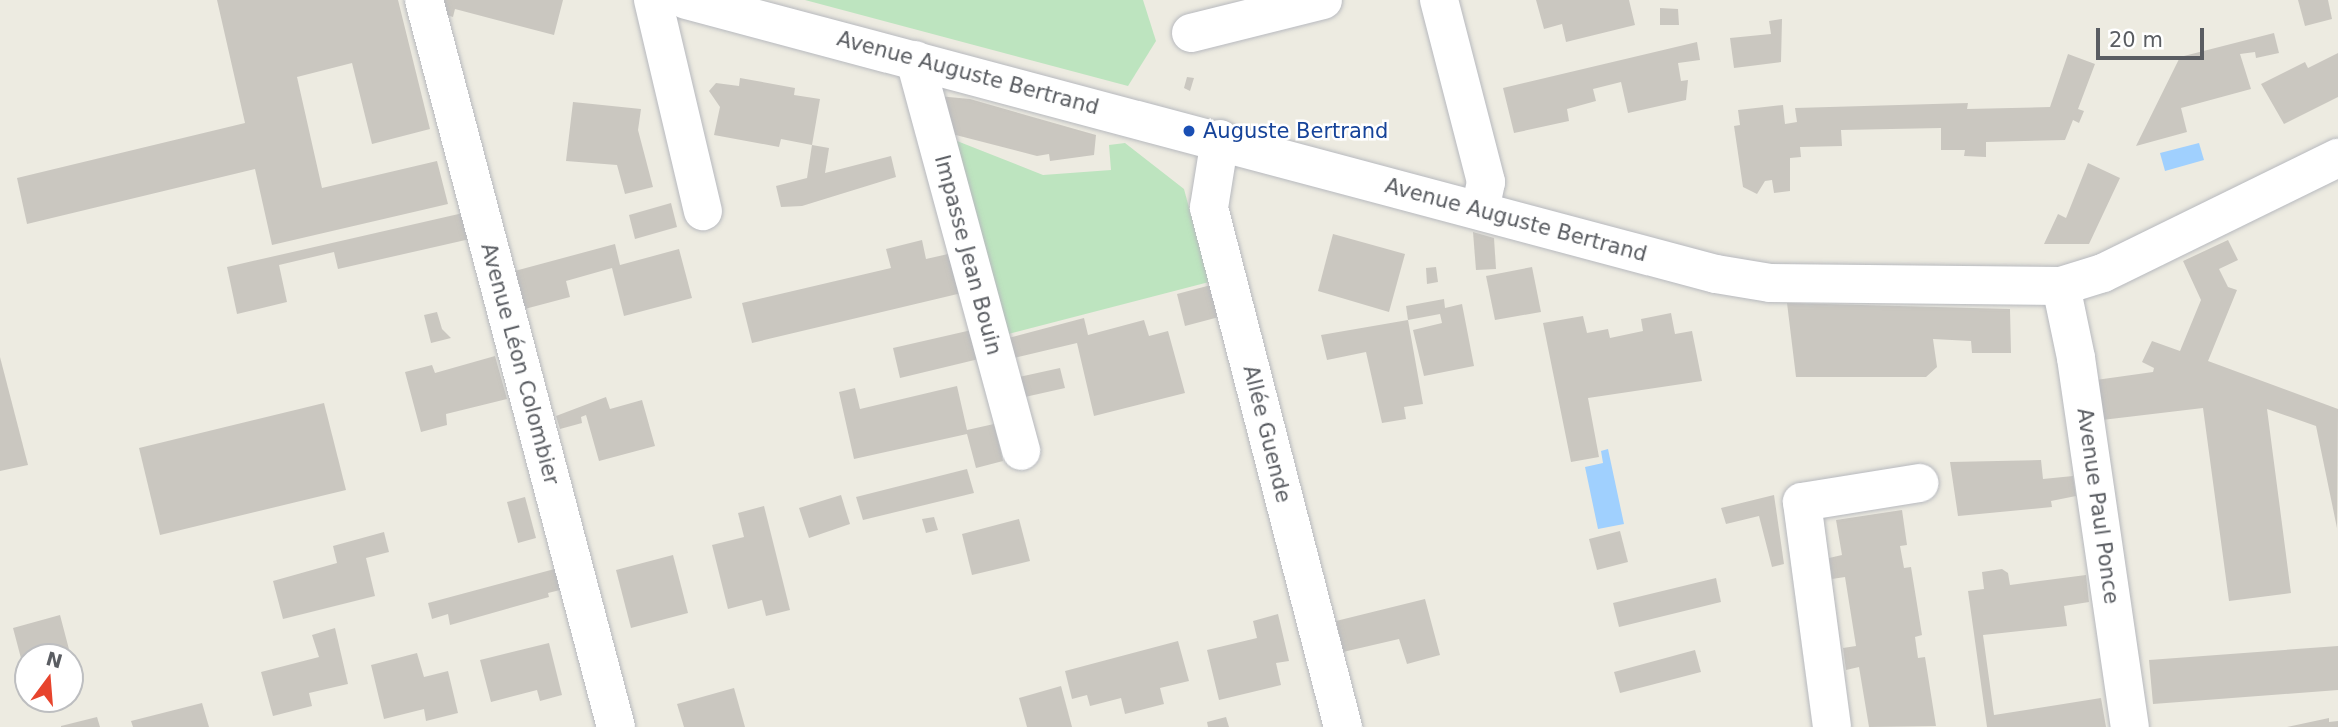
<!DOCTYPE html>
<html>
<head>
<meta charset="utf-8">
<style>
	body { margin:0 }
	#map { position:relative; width:2338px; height:727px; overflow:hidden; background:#edebe1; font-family:"DejaVu Sans",sans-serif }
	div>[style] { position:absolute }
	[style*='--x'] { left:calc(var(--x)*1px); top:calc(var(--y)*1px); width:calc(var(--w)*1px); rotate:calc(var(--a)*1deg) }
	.green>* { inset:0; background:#bde4bf }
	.water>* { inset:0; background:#a0d0fe }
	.building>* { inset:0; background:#cac7c0 }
	.roads { filter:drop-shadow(0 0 2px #b7b9be) drop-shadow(0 0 2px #b7b9be) }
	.minor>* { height:38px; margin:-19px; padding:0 19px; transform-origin:19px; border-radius:19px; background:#fff }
	.dots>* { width:19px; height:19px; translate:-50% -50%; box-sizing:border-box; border:4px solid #fff; border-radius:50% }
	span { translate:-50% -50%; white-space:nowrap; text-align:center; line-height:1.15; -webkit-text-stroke:5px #fff; paint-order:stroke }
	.street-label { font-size:21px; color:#5a5d62 }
	.transit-label { font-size:21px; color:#164399 }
	.left { translate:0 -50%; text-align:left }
	.north { position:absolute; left:14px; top:643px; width:70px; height:70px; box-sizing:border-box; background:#fff; border:2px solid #bdbec0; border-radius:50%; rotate:16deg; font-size:19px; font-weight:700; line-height:28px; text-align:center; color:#5a5d62 }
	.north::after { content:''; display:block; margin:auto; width:24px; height:32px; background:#e7442d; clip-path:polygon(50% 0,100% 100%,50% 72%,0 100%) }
	.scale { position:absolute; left:2096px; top:28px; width:108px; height:32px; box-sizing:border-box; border:4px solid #5a5d62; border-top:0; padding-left:9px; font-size:21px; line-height:24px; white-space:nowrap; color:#5a5d62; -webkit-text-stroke:5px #fff; paint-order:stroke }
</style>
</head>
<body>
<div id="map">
	<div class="green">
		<i style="clip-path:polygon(805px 0,1143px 0,1156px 41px,1128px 86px)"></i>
		<i style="clip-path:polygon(957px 141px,1043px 175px,1111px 170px,1109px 145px,1125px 143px,1184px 189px,1209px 282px,1004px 335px)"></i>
	</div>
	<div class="water">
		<i style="clip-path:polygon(2199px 143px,2204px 160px,2165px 171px,2160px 153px)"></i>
		<i style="clip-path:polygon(1608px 449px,1624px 524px,1598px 529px,1585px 467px,1603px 463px,1601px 451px)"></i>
	</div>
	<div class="building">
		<i style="clip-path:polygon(217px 0,398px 0,430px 129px,372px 144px,352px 63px,297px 77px,322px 188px,437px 161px,448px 204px,272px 245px,255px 169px,27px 224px,17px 178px,245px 123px)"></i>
		<i style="clip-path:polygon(442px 0,563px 0,554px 35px,455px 9px,453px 17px,446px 15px)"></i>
		<i style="clip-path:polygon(1536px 0,1629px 0,1635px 25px,1566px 42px,1562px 24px,1544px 29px)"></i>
		<i style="clip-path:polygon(2298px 0,2328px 0,2332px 19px,2305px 26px)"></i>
		<i style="clip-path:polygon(1660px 8px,1678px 9px,1679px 25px,1660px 25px)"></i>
		<i style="clip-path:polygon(1782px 19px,1781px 62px,1734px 68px,1730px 38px,1771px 34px,1769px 21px)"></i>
		<i style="clip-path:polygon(2274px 33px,2279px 53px,2256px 58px,2255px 52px,2240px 54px,2251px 89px,2181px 108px,2187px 132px,2136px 146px,2180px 57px)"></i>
		<i style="clip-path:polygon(1697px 42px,1700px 60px,1678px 63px,1681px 81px,1688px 80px,1686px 100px,1628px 113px,1621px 82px,1593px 89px,1596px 101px,1567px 109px,1569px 121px,1514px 133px,1503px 88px)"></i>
		<i style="clip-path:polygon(2338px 53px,2338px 97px,2284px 124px,2261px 84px,2305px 62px,2308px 68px)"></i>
		<i style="clip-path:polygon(2068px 54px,2095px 64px,2078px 109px,2084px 111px,2079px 123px,2073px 120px,2065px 140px,1986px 142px,1986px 157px,1964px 156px,1965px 150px,1941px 150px,1941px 128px,1841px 130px,1842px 146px,1800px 147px,1801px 157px,1790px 158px,1790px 191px,1774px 193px,1772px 180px,1765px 181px,1757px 194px,1743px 187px,1734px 126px,1740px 125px,1738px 110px,1783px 105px,1785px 124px,1797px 122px,1795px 108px,1968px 103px,1967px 109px,2050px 107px)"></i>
		<i style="clip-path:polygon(1187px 77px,1194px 78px,1190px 91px,1184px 88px)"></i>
		<i style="clip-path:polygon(740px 78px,795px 88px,794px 95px,820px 99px,812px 145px,829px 148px,825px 173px,891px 156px,896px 177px,802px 206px,781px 207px,776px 186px,807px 178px,812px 145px,781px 139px,779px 147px,714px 135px,720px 107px,709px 91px,716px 83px,739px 86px)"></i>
		<i style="clip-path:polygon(938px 96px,970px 99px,1096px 135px,1094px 155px,1050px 161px,1049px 154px,1037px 156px,948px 133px)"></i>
		<i style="clip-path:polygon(573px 102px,641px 109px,638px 130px,653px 187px,625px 194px,617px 165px,566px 161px)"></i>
		<i style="clip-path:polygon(2088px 163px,2120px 178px,2089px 244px,2044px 244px,2058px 214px,2066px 218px)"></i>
		<i style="clip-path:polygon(671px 203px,677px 227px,635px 239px,629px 215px)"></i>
		<i style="clip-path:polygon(463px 213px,470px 239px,338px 269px,334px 252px,279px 265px,287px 302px,237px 314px,227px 267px)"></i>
		<i style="clip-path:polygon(1473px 232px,1494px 238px,1496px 269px,1476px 270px)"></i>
		<i style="clip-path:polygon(1333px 234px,1405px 254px,1389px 312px,1318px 291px)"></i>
		<i style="clip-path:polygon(922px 240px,926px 259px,957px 252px,966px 292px,752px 343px,742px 303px,891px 268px,886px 249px)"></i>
		<i style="clip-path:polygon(2228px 240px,2238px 260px,2219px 269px,2228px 287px,2237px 290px,2208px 361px,2338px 409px,2337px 528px,2316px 426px,2267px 409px,2291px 593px,2229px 601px,2203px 408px,2102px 420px,2096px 380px,2153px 372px,2154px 368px,2142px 362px,2152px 341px,2180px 351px,2201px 300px,2183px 261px)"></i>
		<i style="clip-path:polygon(615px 244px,620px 265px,679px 249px,692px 298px,624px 316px,612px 268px,566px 281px,570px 297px,521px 310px,511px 272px)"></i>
		<i style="clip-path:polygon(1436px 267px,1438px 282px,1427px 284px,1426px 268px)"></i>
		<i style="clip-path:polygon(1532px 267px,1541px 312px,1495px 320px,1486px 276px)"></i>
		<i style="clip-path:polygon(1211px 285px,1219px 317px,1185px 326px,1177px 294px)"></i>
		<i style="clip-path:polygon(1444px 299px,1445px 308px,1462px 304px,1474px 366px,1424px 376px,1413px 330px,1442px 323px,1440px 314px,1408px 320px,1406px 306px)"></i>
		<i style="clip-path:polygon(1787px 303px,2010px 309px,2011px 353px,1972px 353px,1971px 341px,1933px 339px,1937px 367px,1926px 377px,1796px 377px)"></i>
		<i style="clip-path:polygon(437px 312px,442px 329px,451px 338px,431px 343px,424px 315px)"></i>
		<i style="clip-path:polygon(1671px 313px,1675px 334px,1692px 331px,1702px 381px,1588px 398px,1599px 457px,1571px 462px,1543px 323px,1583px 316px,1587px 333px,1608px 329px,1610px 338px,1643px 331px,1641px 319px)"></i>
		<i style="clip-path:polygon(1084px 318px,1088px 335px,1144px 320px,1149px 336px,1168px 331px,1185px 393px,1094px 416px,1077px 343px,1006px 360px,1001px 340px)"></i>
		<i style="clip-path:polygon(1408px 320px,1423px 404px,1404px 407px,1406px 419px,1382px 423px,1366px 352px,1327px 360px,1321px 335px)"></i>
		<i style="clip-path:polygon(976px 329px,983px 358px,900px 378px,893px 348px)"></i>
		<i style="clip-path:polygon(495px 356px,507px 399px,446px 414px,447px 425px,421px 432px,405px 372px,432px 365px,435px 373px)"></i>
		<i style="clip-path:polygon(0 357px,28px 465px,0 471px)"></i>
		<i style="clip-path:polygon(1060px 368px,1065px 388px,1025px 397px,1019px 377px)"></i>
		<i style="clip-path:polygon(957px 386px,967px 430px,994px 424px,1003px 461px,976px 468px,967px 434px,854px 459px,839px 392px,855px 388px,860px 409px)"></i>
		<i style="clip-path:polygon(606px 397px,610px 409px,642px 400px,655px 446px,599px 461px,586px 415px,581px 417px,582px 423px,560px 429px,556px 416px)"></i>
		<i style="clip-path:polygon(324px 403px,346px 490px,160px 535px,139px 448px)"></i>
		<i style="clip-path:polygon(2041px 460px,2043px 479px,2073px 476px,2076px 496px,2051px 501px,2052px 507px,1958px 516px,1950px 462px)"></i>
		<i style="clip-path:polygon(967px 469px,974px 493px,863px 520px,856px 497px)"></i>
		<i style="clip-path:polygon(841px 495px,850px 524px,809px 538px,799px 508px)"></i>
		<i style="clip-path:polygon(1774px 495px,1784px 564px,1772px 567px,1759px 516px,1726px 524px,1721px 508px)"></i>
		<i style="clip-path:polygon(525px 497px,536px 538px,518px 543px,507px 502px)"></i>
		<i style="clip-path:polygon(764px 506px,790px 610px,766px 616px,762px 600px,728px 609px,712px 545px,744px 537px,738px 513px)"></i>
		<i style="clip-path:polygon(1902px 510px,1907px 545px,1900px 546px,1904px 568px,1911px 567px,1922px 635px,1915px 637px,1918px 658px,1925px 657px,1936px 726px,1869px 727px,1859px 667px,1846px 670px,1843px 648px,1856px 646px,1845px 577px,1832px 579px,1829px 558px,1842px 555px,1836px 520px)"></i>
		<i style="clip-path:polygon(934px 517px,938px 530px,926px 533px,922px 519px)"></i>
		<i style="clip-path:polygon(1019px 519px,1030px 561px,972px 575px,962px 534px)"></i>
		<i style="clip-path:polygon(1620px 531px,1628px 562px,1597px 570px,1589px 539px)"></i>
		<i style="clip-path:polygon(384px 532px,389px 552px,366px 558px,375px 596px,283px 619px,273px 581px,337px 563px,333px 546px)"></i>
		<i style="clip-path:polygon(673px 555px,688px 613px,631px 628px,616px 570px)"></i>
		<i style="clip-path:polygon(562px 567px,568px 588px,548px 593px,549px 597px,450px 625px,448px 614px,432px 619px,428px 603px)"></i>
		<i style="clip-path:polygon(2002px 569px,2008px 573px,2010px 585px,2086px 575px,2089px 602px,2064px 606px,2067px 626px,1983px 635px,1994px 715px,2101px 698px,2106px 727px,1987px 727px,1968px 591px,1984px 589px,1982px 572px)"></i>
		<i style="clip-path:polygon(1716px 578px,1721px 602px,1619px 627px,1613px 603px)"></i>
		<i style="clip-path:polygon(1425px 599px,1440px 655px,1407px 664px,1399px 639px,1343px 652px,1336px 621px)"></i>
		<i style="clip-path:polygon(1278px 614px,1289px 661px,1276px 663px,1281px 685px,1219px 700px,1207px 650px,1257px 638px,1253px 621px)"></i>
		<i style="clip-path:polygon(60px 615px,71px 657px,28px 657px,27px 681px,13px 628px)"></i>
		<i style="clip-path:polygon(335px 628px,348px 684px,309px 693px,312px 706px,273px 716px,261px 672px,319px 657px,312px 635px)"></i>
		<i style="clip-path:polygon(1178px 641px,1189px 681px,1160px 688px,1164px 704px,1125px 714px,1121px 698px,1090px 706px,1087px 695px,1072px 699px,1065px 671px)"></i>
		<i style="clip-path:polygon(549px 643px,562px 695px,540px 701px,537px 690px,491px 702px,480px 660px)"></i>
		<i style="clip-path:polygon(2338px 646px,2338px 690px,2153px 704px,2149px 660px)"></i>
		<i style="clip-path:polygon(1695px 650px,1701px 672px,1620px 693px,1614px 672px)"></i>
		<i style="clip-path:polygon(417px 653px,424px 677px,448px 671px,458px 713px,426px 721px,424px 709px,384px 719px,371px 665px)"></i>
		<i style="clip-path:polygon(1061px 686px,1072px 727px,1027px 727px,1019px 698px)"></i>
		<i style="clip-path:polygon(734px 688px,745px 727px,684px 727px,677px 704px)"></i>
		<i style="clip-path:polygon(202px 703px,209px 727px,133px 727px,131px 721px)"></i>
		<i style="clip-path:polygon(97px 717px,100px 727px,61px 727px,61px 726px)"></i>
		<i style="clip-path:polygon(1226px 717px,1229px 727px,1208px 727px,1207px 722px)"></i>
		<i style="clip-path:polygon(2329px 718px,2329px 722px,2338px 721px,2338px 727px,2287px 727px)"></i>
	</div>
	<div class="roads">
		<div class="minor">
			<i style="--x:424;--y:0;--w:752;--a:75.21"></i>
			<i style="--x:653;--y:0;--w:217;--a:76.7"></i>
			<i style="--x:686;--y:0;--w:1066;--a:14.9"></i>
			<i style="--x:1716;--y:274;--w:55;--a:9.5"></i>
			<i style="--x:1770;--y:283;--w:291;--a:0.6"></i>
			<i style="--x:2061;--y:286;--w:44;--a:-17.2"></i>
			<i style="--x:2103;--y:273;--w:262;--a:-26.1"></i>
			<i style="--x:1439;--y:0;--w:188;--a:75.5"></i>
			<i style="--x:1486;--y:182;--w:29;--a:102"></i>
			<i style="--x:1191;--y:33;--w:136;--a:-14"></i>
			<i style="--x:915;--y:60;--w:405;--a:74.8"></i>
			<i style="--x:1220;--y:139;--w:70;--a:99.1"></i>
			<i style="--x:1209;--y:208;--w:536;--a:75.52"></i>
			<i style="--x:2061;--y:286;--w:74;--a:78.2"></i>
			<i style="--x:2076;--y:358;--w:373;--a:81.7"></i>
			<i style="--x:1832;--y:727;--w:227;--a:-97.6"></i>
			<i style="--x:1802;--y:502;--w:119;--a:-9.2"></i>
		</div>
	</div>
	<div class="dots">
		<i style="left:1189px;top:131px;background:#1a4fb4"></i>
	</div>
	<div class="street-label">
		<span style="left:968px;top:73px;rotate:15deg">Avenue Auguste Bertrand</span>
		<span style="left:1516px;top:220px;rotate:15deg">Avenue Auguste Bertrand</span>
		<span style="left:968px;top:255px;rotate:75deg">Impasse Jean Bouin</span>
		<span style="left:520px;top:364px;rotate:75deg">Avenue Léon Colombier</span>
		<span style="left:1267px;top:434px;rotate:76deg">Allée Guende</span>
		<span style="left:2098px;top:506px;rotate:82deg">Avenue Paul Ponce</span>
	</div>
	<div class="transit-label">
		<span class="left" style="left:1203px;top:131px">Auguste Bertrand</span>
	</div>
	<div class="north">N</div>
	<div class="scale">20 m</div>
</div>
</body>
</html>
